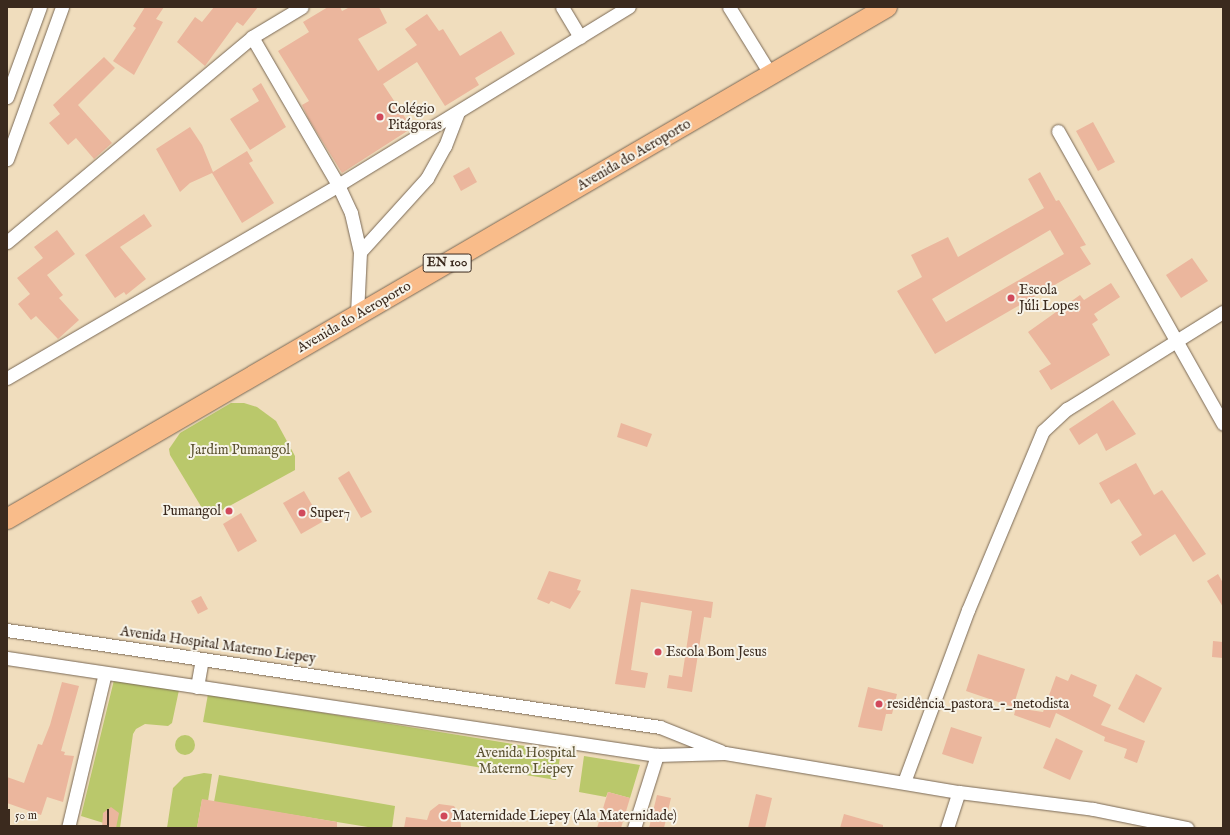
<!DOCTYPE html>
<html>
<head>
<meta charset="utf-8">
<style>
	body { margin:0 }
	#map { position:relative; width:1230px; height:835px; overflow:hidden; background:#f0ddbd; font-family:"IM FELL English",serif }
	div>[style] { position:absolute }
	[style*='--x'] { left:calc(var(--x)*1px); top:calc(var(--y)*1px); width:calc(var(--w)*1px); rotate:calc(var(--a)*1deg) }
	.green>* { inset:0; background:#bac86b }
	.round { border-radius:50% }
	.building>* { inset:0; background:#ebb69d }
	.roads { filter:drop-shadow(0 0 1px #7a6956) drop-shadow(0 0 1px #7a6956) }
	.minor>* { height:13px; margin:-6.5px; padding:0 6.5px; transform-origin:6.5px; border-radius:6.5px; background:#fff }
	.primary>* { height:20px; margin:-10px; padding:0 10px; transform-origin:10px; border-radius:10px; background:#f9bc8a }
	.dots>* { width:11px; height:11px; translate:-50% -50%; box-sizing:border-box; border:2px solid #f7f3e8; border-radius:50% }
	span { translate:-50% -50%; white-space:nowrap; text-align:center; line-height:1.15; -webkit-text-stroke:4px #f7f3e8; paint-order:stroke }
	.shield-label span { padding:1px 3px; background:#f7f3e8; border:1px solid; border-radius:3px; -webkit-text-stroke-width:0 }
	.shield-label { font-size:13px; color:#3b2a1e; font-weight:700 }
	.poi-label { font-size:14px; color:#3b2a1e }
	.left { translate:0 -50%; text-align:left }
	.right { translate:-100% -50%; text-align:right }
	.street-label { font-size:14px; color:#3b2a1e }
	.park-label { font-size:14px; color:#5b5231 }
	.frame { position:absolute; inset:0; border:8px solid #3b2a1e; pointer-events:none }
	.scale { position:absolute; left:8px; top:809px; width:101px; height:18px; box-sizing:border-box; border:2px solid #3b2a1e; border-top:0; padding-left:5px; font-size:12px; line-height:14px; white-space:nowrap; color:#3b2a1e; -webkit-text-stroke:3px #f7f3e8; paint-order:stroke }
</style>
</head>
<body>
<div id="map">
	<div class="green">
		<i style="clip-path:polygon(231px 403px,244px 403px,257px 407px,276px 421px,295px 456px,295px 470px,213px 515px,205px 513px,170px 455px,169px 449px,180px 433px)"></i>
		<i style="clip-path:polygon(114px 680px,179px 690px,172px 723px,168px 726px,145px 724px,136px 729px,133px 734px,120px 828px,81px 816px)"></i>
		<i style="clip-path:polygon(208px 694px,561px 752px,556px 780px,203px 722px)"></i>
		<i class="round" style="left:175px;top:735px;width:20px;height:20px"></i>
		<i style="clip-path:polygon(584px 756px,640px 765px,630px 798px,608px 792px,606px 797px,579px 792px)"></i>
		<i style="clip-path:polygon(204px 773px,212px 774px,208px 801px,202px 800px,197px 828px,167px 828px,173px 788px,184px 777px)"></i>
		<i style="clip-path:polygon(219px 775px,395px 806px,392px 828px,374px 828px,214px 802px)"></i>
	</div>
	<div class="building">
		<i style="clip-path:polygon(145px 7px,164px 7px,156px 19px,163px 22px,134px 75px,113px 61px,136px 28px,133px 26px)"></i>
		<i style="clip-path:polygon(214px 7px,258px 7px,243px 26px,237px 22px,205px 66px,177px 42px,195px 17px,202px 22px)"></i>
		<i style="clip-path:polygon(328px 7px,340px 7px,342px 11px,350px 7px,379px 7px,387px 23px,358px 39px,378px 71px,417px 45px,405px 29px,427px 14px,439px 31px,443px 29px,460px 56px,501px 31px,515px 54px,475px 78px,479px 85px,445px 106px,417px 62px,383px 84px,412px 128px,342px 173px,308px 118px,302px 105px,309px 101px,278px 51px,309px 32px,303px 22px)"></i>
		<i style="clip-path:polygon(104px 57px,115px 68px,78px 105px,112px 143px,94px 159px,76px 138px,68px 145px,49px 123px,60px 114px,53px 105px)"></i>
		<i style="clip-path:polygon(261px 83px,286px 127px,250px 150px,230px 119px,259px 101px,252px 89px)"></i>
		<i style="clip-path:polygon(1093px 122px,1115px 162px,1098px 171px,1076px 131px)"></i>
		<i style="clip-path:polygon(190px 127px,202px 145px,213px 172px,247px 151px,253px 161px,249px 163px,274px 203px,242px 223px,212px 173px,190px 183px,180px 192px,156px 149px)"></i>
		<i style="clip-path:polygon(469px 167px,477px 182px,461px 191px,453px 176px)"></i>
		<i style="clip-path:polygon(evenodd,1040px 172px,1056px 201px,1059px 200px,1086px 245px,1080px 247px,1091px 264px,935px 354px,897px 291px,922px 277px,911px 255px,948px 237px,958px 257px,1044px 208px,1028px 179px,1040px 172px,1050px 230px,1064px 254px,946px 322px,932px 299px,1050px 230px)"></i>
		<i style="clip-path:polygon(144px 214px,152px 226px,120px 247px,146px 279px,126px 295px,124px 292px,115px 298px,85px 255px)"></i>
		<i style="clip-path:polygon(57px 230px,75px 254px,47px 275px,63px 295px,59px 298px,79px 320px,58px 339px,36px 316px,31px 320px,18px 304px,30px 294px,17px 278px,43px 258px,34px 247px)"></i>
		<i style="clip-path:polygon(1192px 258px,1208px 281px,1181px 298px,1166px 275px)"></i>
		<i style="clip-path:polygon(1111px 283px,1120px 297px,1094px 314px,1098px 320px,1092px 324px,1110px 355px,1051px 390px,1039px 371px,1051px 364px,1028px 332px,1080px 295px,1084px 300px)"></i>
		<i style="clip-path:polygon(1113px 400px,1136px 434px,1106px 451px,1097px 433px,1079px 445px,1069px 429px)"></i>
		<i style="clip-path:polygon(621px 423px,652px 434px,647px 447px,617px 437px)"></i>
		<i style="clip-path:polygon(1136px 463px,1154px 495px,1162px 490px,1206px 554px,1193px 562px,1175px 534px,1140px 556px,1131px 542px,1142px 535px,1119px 499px,1111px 504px,1099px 483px)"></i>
		<i style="clip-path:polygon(349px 471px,372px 512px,361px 518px,338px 478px)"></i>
		<i style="clip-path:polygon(304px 491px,322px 522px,301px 534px,283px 503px)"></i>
		<i style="clip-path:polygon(241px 513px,257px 541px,238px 552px,223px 524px)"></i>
		<i style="clip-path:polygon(549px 571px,581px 580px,577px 590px,581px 591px,570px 609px,551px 601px,549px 604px,537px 599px)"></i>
		<i style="clip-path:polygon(1218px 574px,1223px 583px,1223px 607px,1207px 581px)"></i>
		<i style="clip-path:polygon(631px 589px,713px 602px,711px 618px,704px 617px,692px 692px,667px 688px,669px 675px,682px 677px,692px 611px,641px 602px,631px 670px,648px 673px,645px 688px,615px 684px)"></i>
		<i style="clip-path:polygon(201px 596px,208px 609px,198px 614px,191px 601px)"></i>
		<i style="clip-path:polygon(1213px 641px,1223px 642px,1223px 658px,1212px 657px)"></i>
		<i style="clip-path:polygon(978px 654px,1025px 669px,1013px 707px,966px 691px)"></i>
		<i style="clip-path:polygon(1071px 674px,1097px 685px,1093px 696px,1111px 705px,1101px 725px,1145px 741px,1137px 763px,1124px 758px,1127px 749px,1104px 741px,1105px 737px,1056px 713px,1050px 728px,1014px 715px,1016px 708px,1043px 712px,1056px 676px,1068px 681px)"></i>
		<i style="clip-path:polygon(1136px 674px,1162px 688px,1144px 723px,1118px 709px)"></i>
		<i style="clip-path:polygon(62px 682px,79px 686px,61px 751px,65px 752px,64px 755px,74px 756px,63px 802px,47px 797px,41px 815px,7px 803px,7px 777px,24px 783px,38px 744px,42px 745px,50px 725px)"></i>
		<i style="clip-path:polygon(868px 687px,897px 694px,892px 714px,886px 714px,882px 731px,858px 727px)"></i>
		<i style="clip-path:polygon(951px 727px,982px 737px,973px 764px,942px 754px)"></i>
		<i style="clip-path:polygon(1056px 738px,1083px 751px,1070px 780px,1043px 768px)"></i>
		<i style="clip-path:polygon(608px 792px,630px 798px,621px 828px,597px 828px)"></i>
		<i style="clip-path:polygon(756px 794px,772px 798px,765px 828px,748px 828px)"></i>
		<i style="clip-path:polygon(657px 795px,671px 798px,664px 828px,649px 828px)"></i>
		<i style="clip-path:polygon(202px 799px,337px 822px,337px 828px,197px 828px)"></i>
		<i style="clip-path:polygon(439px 804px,454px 806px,460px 815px,461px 828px,404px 828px,406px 817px,427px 820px,430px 811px)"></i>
		<i style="clip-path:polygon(111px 807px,119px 813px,116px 828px,102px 828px,103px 813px)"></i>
		<i style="clip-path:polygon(844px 814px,883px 825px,883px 828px,840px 828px)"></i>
	</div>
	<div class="roads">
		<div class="minor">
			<i style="--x:562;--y:7;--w:35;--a:59"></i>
			<i style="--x:729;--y:7;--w:80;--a:58.3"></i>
			<i style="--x:252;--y:37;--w:58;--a:-31"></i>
			<i style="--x:7;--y:97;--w:96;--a:-69.9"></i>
			<i style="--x:1058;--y:131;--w:336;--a:60.6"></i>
			<i style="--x:7;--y:159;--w:162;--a:-70.1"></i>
			<i style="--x:7;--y:242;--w:319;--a:-39.9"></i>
			<i style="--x:252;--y:37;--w:171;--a:59.8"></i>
			<i style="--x:338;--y:185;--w:31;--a:65"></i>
			<i style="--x:351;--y:213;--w:40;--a:77"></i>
			<i style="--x:360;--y:252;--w:62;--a:92.8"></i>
			<i style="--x:360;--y:252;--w:100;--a:-47.8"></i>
			<i style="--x:427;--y:178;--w:37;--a:-61"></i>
			<i style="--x:445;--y:146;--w:36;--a:-69"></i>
			<i style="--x:7;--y:378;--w:383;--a:-30.2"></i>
			<i style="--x:338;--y:185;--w:341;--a:-31.5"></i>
			<i style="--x:7;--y:630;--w:660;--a:8.45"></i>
			<i style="--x:660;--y:727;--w:65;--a:21.8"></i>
			<i style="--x:7;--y:658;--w:657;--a:8.49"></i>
			<i style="--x:657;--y:755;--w:68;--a:-1.7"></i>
			<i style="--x:725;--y:753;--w:237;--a:9.5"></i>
			<i style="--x:959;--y:792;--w:135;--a:7.2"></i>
			<i style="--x:1093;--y:809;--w:96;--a:11.4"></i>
			<i style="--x:197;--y:687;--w:28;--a:-80"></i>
			<i style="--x:904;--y:782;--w:184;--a:-69.6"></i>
			<i style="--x:968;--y:610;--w:194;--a:-67.3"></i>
			<i style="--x:1043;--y:431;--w:33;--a:-43"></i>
			<i style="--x:1067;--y:409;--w:184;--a:-31.9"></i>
			<i style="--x:68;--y:828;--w:159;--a:-76.6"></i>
			<i style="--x:634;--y:828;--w:77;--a:-72.5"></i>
			<i style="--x:947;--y:828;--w:38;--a:-72"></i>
		</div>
		<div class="primary">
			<i style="--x:7;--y:519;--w:1018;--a:-30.19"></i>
		</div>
	</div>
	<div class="dots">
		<i style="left:380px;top:117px;background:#d1495b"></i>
		<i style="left:1011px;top:298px;background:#d1495b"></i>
		<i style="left:229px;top:511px;background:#d1495b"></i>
		<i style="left:302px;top:513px;background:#d1495b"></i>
		<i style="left:658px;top:652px;background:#d1495b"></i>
		<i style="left:879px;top:704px;background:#d1495b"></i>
		<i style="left:444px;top:816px;background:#d1495b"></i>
	</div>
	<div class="shield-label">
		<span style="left:447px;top:263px">EN 100</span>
	</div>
	<div class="poi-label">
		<span class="left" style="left:388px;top:117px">Colégio<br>Pitágoras</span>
		<span class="left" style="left:1019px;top:298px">Escola<br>Júli Lopes</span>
		<span class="right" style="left:221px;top:511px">Pumangol</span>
		<span class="left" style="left:310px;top:513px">Super7</span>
		<span class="left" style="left:666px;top:652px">Escola Bom Jesus</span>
		<span class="left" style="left:887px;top:704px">residência_pastora_-_metodista</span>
		<span class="left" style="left:452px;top:816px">Maternidade Liepey (Ala Maternidade)</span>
	</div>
	<div class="street-label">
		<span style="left:634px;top:155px;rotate:-30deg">Avenida do Aeroporto</span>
		<span style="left:354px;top:317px;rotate:-30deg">Avenida do Aeroporto</span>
		<span style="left:218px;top:645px;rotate:8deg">Avenida Hospital Materno Liepey</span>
	</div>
	<div class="park-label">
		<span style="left:240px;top:450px">Jardim Pumangol</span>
		<span style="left:526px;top:761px">Avenida Hospital<br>Materno Liepey</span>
	</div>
	<div class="frame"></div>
	<div class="scale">50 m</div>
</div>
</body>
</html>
